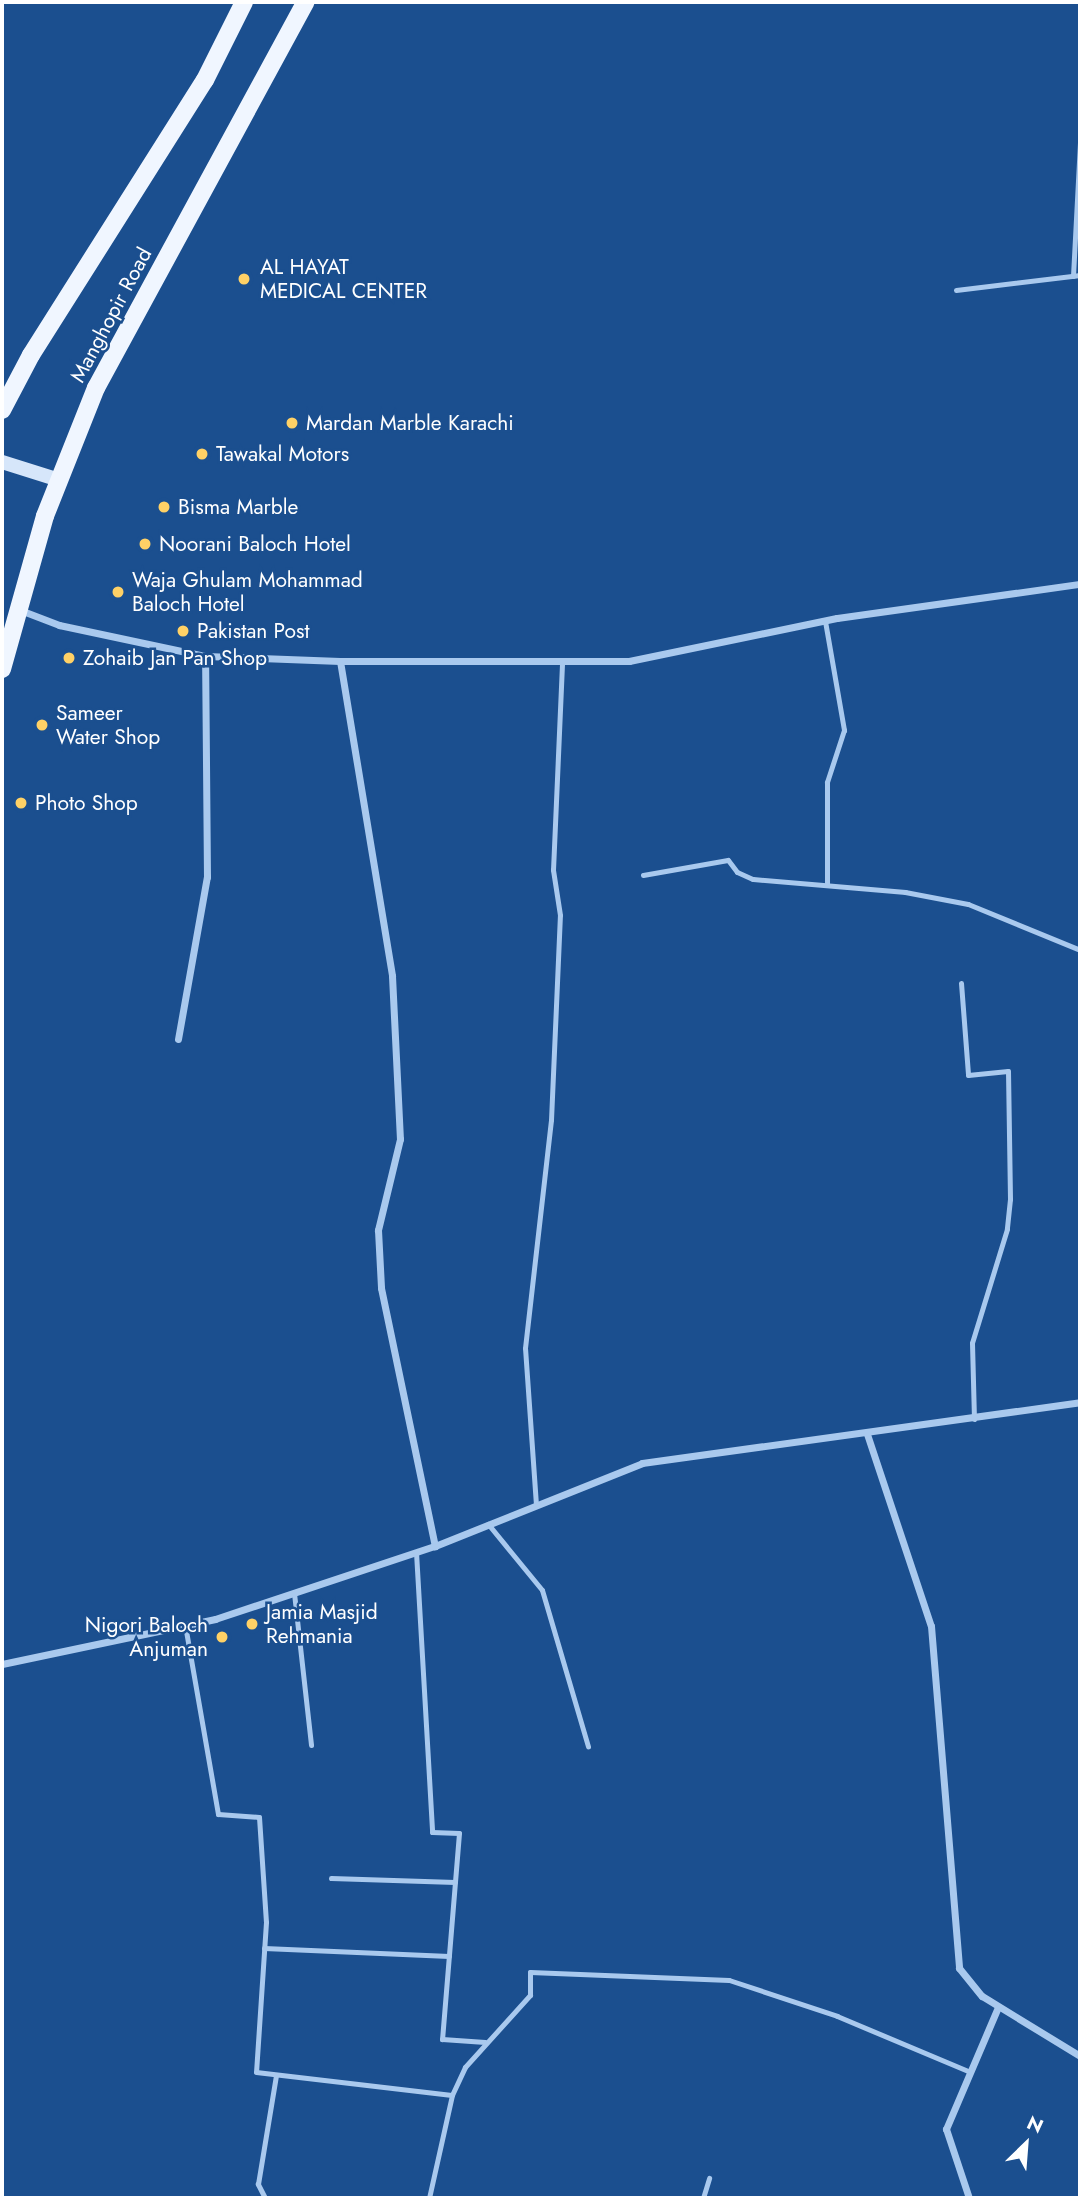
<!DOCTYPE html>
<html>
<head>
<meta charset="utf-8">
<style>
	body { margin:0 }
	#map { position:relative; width:1082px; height:2200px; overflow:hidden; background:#1b4f8f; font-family:Jost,sans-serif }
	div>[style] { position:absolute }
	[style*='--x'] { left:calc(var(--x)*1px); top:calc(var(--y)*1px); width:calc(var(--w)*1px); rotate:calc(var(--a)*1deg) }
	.service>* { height:5px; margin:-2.5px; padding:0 2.5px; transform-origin:2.5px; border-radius:2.5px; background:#a9c9ee }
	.minor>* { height:7px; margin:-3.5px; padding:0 3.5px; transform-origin:3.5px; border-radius:3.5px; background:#a9c9ee }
	.secondary>* { height:14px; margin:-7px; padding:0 7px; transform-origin:7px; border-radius:7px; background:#d6e6fa }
	.primary>* { height:18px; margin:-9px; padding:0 9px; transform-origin:9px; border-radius:9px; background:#f0f6ff }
	.dots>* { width:19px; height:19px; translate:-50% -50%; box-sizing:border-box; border:4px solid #1b4f8f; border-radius:50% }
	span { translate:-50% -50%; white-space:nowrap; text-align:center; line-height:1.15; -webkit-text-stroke:5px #1b4f8f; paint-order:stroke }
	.poi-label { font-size:21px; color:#fff }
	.left { translate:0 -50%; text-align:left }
	.right { translate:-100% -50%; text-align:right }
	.street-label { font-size:21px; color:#fff }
	.frame { position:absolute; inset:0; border:4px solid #fff; pointer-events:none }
	.north { position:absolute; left:991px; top:2109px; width:70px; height:70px; -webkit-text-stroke:5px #1b4f8f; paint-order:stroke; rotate:25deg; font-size:19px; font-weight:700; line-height:28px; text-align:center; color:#fff }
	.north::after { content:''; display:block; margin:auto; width:24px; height:32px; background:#fff; clip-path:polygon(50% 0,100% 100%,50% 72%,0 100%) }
</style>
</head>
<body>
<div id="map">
	<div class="service">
		<i style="--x:1073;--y:276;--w:135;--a:-87"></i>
		<i style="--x:956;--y:290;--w:125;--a:-6.9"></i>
		<i style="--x:825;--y:621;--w:111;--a:80.1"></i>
		<i style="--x:844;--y:730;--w:55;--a:108.1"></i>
		<i style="--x:827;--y:782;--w:103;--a:90"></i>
		<i style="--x:643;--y:875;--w:86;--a:-10"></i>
		<i style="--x:728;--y:860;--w:15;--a:53"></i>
		<i style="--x:737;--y:872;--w:17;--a:24"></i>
		<i style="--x:753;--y:879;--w:153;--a:4.9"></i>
		<i style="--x:905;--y:892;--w:64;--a:10.8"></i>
		<i style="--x:968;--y:904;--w:121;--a:22.3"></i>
		<i style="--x:961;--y:983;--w:92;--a:85.6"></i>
		<i style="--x:968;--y:1075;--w:40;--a:-5.7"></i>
		<i style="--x:1008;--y:1071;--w:128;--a:89.1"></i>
		<i style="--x:1010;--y:1199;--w:30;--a:96"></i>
		<i style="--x:1007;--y:1229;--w:119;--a:107.1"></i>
		<i style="--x:972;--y:1343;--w:76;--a:88.5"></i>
		<i style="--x:536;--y:1505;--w:157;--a:-94"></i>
		<i style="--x:525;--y:1348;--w:229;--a:-83.5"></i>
		<i style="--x:551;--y:1120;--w:205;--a:-87.5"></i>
		<i style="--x:560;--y:915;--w:46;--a:-98.8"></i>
		<i style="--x:553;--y:870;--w:209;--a:-87.5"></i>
		<i style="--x:488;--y:1524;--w:85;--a:50.7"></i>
		<i style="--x:542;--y:1590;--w:163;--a:73.6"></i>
		<i style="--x:416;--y:1552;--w:280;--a:86.7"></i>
		<i style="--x:432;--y:1832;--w:27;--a:2"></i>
		<i style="--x:459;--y:1833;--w:207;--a:94.7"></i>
		<i style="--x:442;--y:2039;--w:43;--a:4"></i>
		<i style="--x:294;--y:1593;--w:153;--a:83.6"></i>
		<i style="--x:185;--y:1625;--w:192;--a:80.1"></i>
		<i style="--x:218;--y:1814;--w:41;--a:4.2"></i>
		<i style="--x:259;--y:1817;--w:105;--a:86.2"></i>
		<i style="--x:266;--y:1922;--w:150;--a:93.8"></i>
		<i style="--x:256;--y:2072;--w:197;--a:6.7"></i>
		<i style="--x:331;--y:1878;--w:124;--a:1.8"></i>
		<i style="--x:264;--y:1948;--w:185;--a:2.5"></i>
		<i style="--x:265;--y:2198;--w:165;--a:0"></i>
		<i style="--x:265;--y:2198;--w:16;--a:-117"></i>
		<i style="--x:258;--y:2184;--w:110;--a:-80.6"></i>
		<i style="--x:429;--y:2198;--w:106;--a:-77.4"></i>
		<i style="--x:452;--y:2095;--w:31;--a:-65"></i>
		<i style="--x:465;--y:2067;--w:97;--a:-47.9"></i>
		<i style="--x:530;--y:1995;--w:23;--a:-90"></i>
		<i style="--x:530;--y:1972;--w:199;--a:2.3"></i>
		<i style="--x:729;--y:1980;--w:114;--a:18.4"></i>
		<i style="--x:837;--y:2016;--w:144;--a:22.8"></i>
		<i style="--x:703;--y:2198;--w:21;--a:-73"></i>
	</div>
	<div class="minor">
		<i style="--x:20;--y:610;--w:42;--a:21"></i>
		<i style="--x:59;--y:625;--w:149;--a:12"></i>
		<i style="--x:205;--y:656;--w:135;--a:2.1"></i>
		<i style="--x:340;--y:661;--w:289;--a:0"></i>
		<i style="--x:629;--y:661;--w:212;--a:-11.7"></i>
		<i style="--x:837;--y:618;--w:245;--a:-8"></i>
		<i style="--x:340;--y:661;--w:319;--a:80.6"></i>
		<i style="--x:392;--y:976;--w:163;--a:87.2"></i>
		<i style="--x:400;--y:1139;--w:94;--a:103.6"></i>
		<i style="--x:378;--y:1230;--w:58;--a:87"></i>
		<i style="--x:381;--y:1288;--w:264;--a:78.2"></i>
		<i style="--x:178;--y:1039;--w:165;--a:-79.9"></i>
		<i style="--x:207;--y:877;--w:221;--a:-90.5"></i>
		<i style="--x:867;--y:1434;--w:202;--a:71.6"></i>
		<i style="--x:931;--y:1626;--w:343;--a:85.3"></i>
		<i style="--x:959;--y:1968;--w:36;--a:51"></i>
		<i style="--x:982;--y:1996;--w:115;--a:31.5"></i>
		<i style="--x:2;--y:1664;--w:218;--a:-11.9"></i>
		<i style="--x:215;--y:1619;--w:232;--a:-18.4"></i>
		<i style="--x:435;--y:1546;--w:223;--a:-21.8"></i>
		<i style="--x:642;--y:1463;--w:442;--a:-7.9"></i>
		<i style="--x:969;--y:2198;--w:73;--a:-108.4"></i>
		<i style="--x:946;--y:2129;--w:133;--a:-66.9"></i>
	</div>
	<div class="secondary">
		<i style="--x:2;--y:462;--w:60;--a:17.5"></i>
	</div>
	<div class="primary">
		<i style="--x:2;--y:410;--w:62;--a:-62.2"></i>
		<i style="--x:31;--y:355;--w:325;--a:-57.7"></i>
		<i style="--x:205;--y:80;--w:87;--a:-63.4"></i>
		<i style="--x:2;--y:669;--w:159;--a:-74.3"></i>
		<i style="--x:45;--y:516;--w:138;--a:-68.3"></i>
		<i style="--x:96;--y:388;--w:439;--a:-61.5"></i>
	</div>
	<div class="dots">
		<i style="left:244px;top:279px;background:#ffd166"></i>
		<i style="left:292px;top:423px;background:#ffd166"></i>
		<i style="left:202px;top:454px;background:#ffd166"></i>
		<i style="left:164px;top:507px;background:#ffd166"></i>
		<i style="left:145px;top:544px;background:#ffd166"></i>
		<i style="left:118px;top:592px;background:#ffd166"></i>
		<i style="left:183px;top:631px;background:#ffd166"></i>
		<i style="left:69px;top:658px;background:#ffd166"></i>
		<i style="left:42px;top:725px;background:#ffd166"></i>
		<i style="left:21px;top:803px;background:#ffd166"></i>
		<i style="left:252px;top:1624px;background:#ffd166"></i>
		<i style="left:222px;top:1637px;background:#ffd166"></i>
	</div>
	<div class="poi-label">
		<span class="left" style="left:260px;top:279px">AL HAYAT<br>MEDICAL CENTER</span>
		<span class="left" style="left:306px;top:423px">Mardan Marble Karachi</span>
		<span class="left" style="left:216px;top:454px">Tawakal Motors</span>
		<span class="left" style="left:178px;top:507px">Bisma Marble</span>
		<span class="left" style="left:159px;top:544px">Noorani Baloch Hotel</span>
		<span class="left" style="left:132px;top:592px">Waja Ghulam Mohammad<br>Baloch Hotel</span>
		<span class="left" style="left:197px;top:631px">Pakistan Post</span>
		<span class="left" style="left:83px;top:658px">Zohaib Jan Pan Shop</span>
		<span class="left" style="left:56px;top:725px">Sameer<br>Water Shop</span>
		<span class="left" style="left:35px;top:803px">Photo Shop</span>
		<span class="left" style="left:266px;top:1624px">Jamia Masjid<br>Rehmania</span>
		<span class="right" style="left:208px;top:1637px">Nigori Baloch<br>Anjuman</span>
	</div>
	<div class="street-label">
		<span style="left:111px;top:315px;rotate:-62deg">Manghopir Road</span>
	</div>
	<div class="frame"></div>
	<div class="north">N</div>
</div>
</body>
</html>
